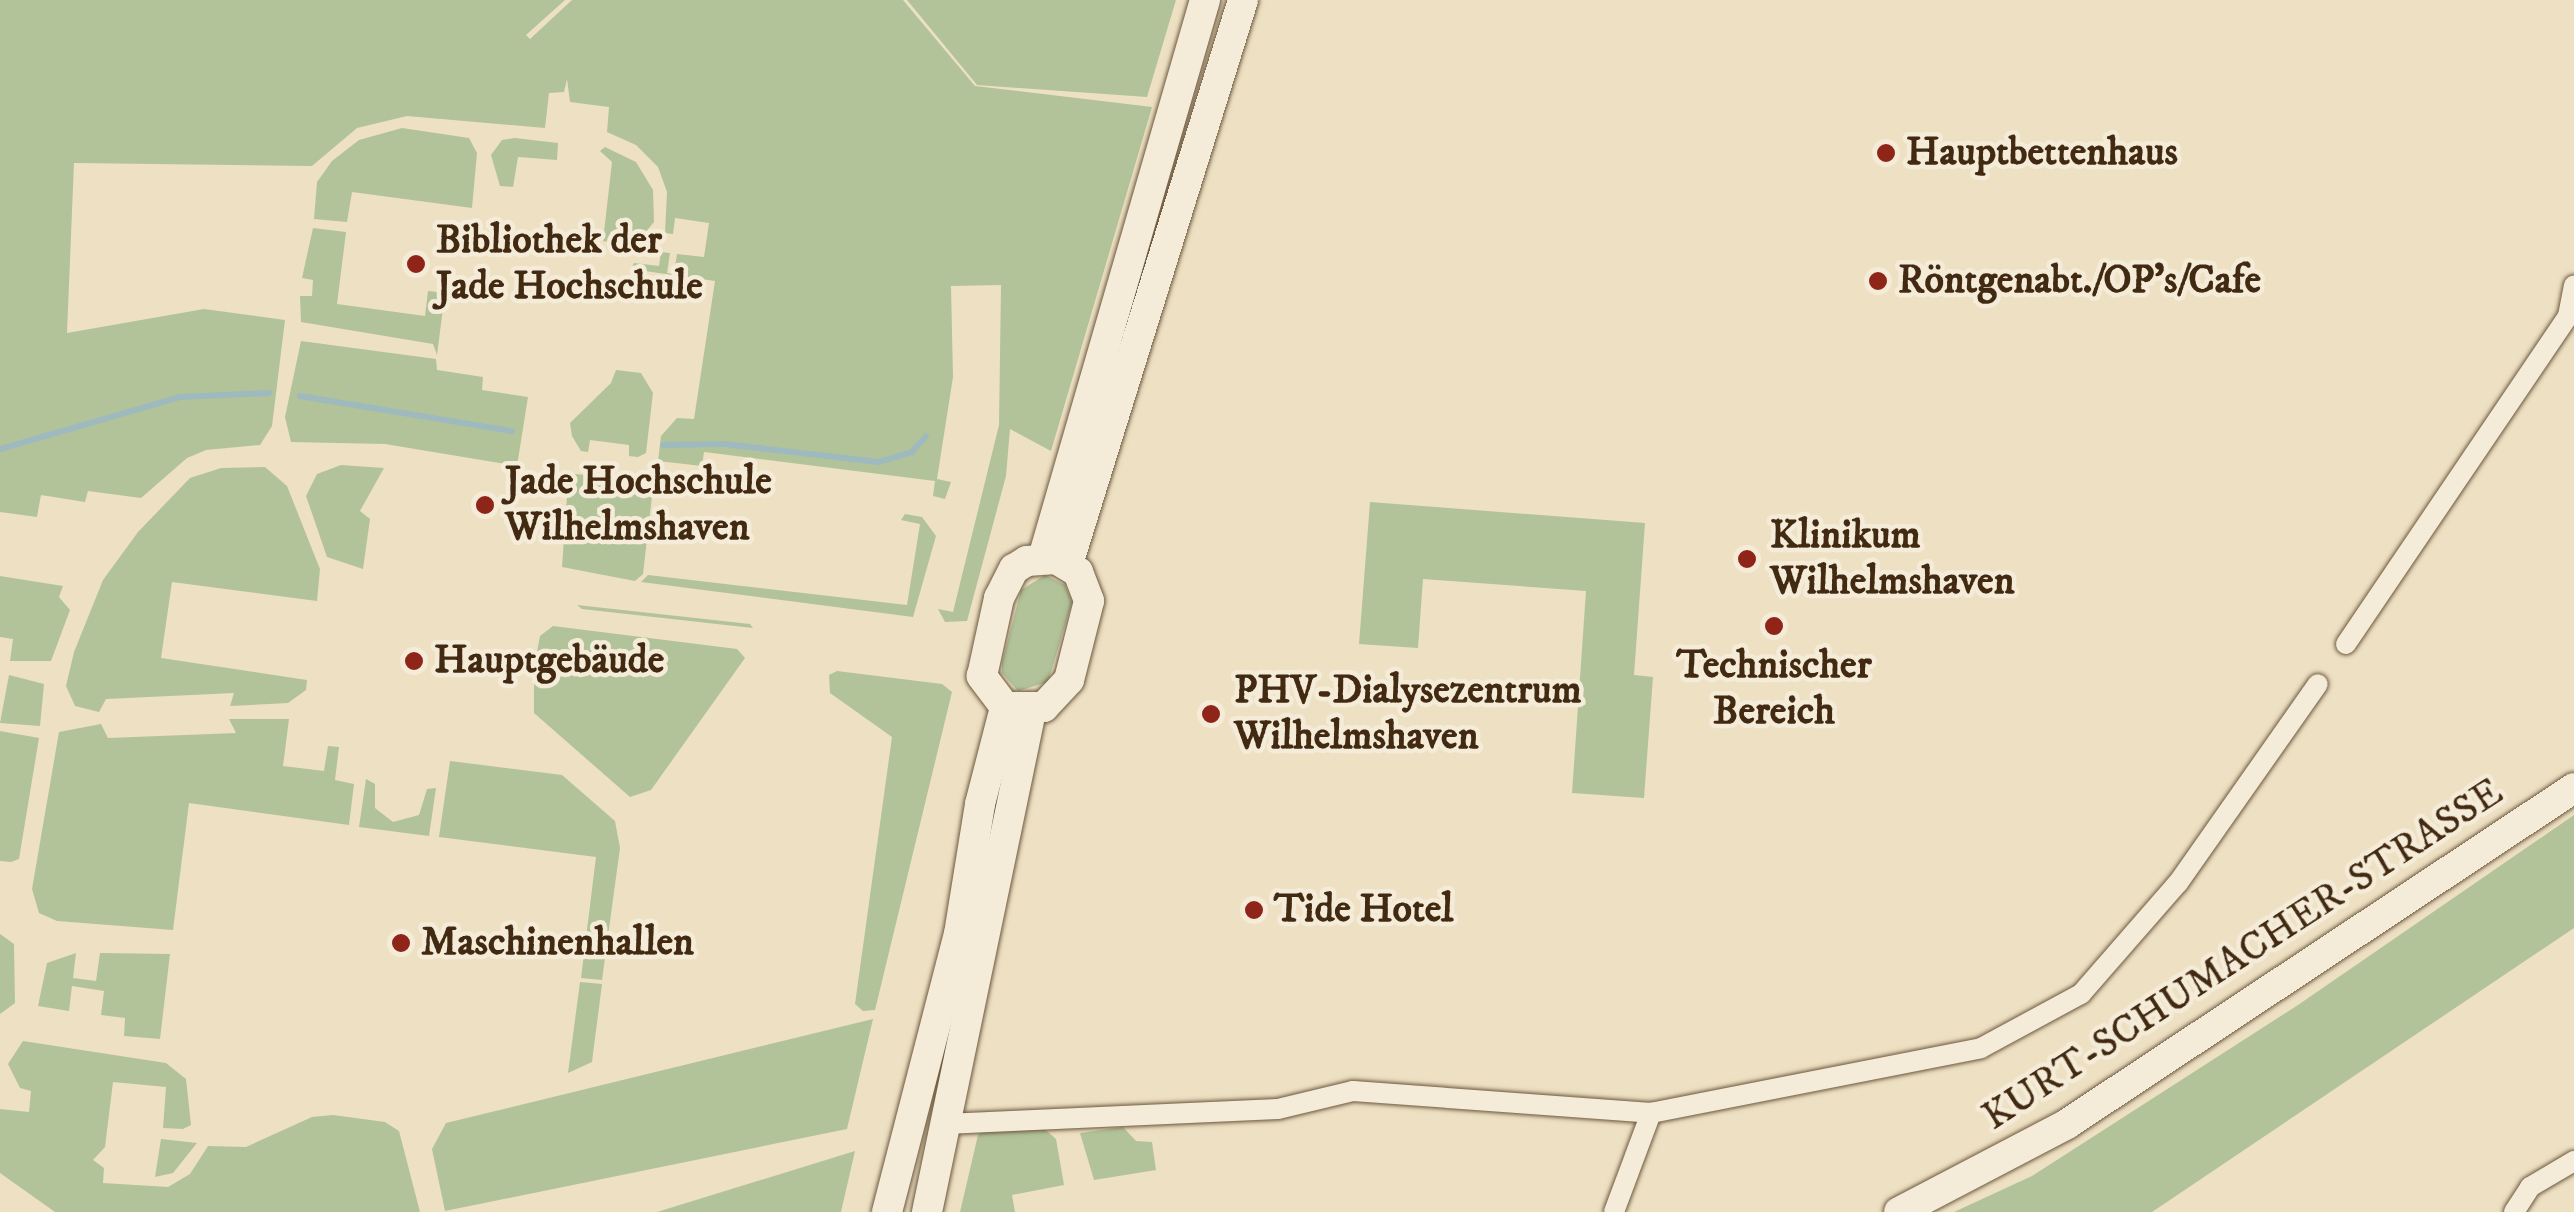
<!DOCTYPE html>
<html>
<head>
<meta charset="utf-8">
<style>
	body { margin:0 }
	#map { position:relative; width:2574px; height:1212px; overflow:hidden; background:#eee0c3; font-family:"IM FELL DW Pica",serif }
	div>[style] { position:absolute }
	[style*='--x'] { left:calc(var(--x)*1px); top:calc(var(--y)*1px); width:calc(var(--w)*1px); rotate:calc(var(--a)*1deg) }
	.green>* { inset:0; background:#b2c399 }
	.stream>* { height:6px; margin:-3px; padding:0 3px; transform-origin:3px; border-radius:3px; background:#9ebabe }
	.roads { filter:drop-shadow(0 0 2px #6c583e) drop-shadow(0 0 2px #6c583e) }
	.street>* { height:20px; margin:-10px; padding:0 10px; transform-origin:10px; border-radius:10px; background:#f4ebd8 }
	.secondary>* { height:30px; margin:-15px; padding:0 15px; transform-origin:15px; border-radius:15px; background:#f4ebd8 }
	.dots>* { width:28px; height:28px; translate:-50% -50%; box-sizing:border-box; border:5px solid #f4ebd8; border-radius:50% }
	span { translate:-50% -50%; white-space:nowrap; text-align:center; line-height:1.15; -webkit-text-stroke:9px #f4ebd8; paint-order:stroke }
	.poi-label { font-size:40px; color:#412a11; font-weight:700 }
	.left { translate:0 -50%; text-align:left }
	.street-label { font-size:40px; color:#412a11 }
</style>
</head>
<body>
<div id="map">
	<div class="green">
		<i style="clip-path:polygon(0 0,565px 0,526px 35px,530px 39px,572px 0,903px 0,975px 86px,1152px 107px,1051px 451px,1010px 429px,1006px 476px,967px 621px,945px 622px,938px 609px,953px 612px,999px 425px,1001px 285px,951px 286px,953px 377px,937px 479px,951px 482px,945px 499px,933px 496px,935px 481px,704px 452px,702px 466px,658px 461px,661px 436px,677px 418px,694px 419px,715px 281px,631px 269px,634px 263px,659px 266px,661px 252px,670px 253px,667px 273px,674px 274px,677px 254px,704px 257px,709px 223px,675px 218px,673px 234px,665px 233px,667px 192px,658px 167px,636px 145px,607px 132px,609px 107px,570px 102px,567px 79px,564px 92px,549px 93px,545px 128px,407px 116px,357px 128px,312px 166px,74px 163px,67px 333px,204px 309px,285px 320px,272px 426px,260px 445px,206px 450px,187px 458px,141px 498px,88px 491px,85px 502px,41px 495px,37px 517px,0 512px)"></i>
		<i style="clip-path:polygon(907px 0,1176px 0,1147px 97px,977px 85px)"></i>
		<i style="clip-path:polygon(402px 128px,469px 138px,477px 153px,472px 208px,352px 192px,347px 222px,314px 219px,317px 182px,332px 161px,359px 140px)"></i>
		<i style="clip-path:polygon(515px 138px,558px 143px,557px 160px,518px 157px,513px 187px,500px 186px,491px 155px,502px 140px)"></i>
		<i style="clip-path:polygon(605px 147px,636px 162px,653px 190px,654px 222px,644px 234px,629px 232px,627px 245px,603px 241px,612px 162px,600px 151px)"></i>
		<i style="clip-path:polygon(313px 228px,346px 232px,337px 304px,425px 316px,428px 291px,445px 293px,437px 355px,433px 344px,301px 322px,300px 296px,312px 296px,313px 280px,302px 278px)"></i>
		<i style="clip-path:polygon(301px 341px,436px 359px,437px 370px,483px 377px,482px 390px,528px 397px,517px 466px,385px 444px,291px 442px,285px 417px)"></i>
		<i style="clip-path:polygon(616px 370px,641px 373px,653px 393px,646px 453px,638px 457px,629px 456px,629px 445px,590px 440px,588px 452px,581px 451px,572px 436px,570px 423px,611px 383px)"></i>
		<i style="clip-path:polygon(341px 465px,384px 468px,360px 511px,370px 519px,363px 569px,327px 557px,306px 496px,317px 474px)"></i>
		<i style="clip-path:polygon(265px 467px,287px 486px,310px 544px,320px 569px,317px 601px,172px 582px,161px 658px,307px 680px,306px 690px,288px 703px,230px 706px,234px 693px,106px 699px,99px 712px,75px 706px,66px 686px,74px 652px,103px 580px,138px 532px,190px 478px,221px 468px)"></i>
		<i style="clip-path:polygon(575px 474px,677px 483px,676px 489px,653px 488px,643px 574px,635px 581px,562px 567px,568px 482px)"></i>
		<i style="clip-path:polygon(1370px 502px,1645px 523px,1634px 675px,1653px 677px,1644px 798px,1572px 793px,1586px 591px,1423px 579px,1418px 648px,1359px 644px)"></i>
		<i style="clip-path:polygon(905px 514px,922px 517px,936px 536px,913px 617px,641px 582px,648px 575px,907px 605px,920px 524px,901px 520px)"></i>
		<i style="clip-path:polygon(1045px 575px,1065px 585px,1072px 602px,1048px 682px,1018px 691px,1002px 673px,1002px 663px,1021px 590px)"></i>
		<i style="clip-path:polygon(0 576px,63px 586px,59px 597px,70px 610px,51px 661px,10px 661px,13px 639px,0 637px)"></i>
		<i style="clip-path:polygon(577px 605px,750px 624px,753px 628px,582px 609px)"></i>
		<i style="clip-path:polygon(553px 626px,737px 649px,745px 658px,651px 790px,630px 797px,534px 713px,534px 671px,559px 674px,534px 668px,540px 636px)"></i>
		<i style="clip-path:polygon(837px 671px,942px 684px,952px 692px,875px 1010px,863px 1011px,855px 1004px,892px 737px,830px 693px,829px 675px)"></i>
		<i style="clip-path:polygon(9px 675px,44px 684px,40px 726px,0 723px)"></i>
		<i style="clip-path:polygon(229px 719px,289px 719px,283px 766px,324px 771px,328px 746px,339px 747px,335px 780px,354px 784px,349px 825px,189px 803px,173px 930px,57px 921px,39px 913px,32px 889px,59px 732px,101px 724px,108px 738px,236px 733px)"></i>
		<i style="clip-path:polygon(0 731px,39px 738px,19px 859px,11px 862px,0 861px)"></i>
		<i style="clip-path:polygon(450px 761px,562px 775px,615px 821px,620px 848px,602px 980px,581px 978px,596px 857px,439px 837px)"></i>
		<i style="clip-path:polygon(366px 779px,375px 784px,375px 808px,393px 822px,419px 815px,427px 789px,436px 788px,429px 836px,359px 827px)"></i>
		<i style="clip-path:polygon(2574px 815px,2574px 928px,2152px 1212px,1954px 1212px,2032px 1176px,2298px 1005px)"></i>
		<i style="clip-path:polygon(0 934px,14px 944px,15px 1003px,0 1014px)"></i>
		<i style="clip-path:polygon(76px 953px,73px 978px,96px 981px,100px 953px,170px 954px,160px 1039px,124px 1036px,125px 1018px,101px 1015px,104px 991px,72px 986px,69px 1011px,38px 1006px,47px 963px)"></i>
		<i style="clip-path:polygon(580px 982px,602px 984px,592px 1062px,568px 1073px)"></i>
		<i style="clip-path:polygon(873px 1019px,847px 1129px,445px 1211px,432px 1149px,446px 1123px)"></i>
		<i style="clip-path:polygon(23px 1041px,166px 1063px,186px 1079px,191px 1125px,183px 1129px,163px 1128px,166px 1087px,113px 1082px,105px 1147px,93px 1160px,104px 1168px,103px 1183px,168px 1187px,190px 1174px,208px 1146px,246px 1147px,312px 1117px,333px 1115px,385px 1122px,399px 1131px,420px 1212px,55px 1212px,0 1173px,0 1109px,29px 1112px,31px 1091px,20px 1088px,8px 1064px)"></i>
		<i style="clip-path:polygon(1040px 1125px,1056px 1139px,1064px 1185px,1012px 1195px,1015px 1212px,960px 1212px,978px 1135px,986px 1128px)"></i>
		<i style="clip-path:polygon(1123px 1127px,1136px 1141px,1152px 1142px,1156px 1170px,1094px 1180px,1080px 1133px)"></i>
		<i style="clip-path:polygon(161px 1139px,197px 1143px,173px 1173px,155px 1177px)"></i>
		<i style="clip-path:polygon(855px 1151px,841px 1212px,657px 1212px)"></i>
	</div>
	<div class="stream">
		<i style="--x:300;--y:396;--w:215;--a:9.4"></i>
		<i style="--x:663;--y:445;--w:61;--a:-0.9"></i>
		<i style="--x:724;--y:444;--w:156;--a:6.6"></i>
		<i style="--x:879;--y:462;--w:34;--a:-17"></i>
		<i style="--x:912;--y:452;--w:21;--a:-49"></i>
		<i style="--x:0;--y:449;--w:187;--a:-16.1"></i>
		<i style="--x:180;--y:397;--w:89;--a:-2.6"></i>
	</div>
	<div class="roads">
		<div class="street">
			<i style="--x:2346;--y:644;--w:396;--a:-55.9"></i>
			<i style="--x:2568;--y:316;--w:31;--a:-79"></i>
			<i style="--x:945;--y:1124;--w:333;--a:-2.6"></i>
			<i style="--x:1278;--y:1109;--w:77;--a:-13.5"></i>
			<i style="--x:1353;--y:1091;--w:299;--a:4.2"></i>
			<i style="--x:1614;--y:1212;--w:106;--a:-69.5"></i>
			<i style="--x:1651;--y:1113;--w:336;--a:-11.1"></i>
			<i style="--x:1981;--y:1048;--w:114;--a:-28.4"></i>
			<i style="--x:2081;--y:994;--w:147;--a:-48.9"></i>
			<i style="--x:2178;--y:883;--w:243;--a:-54.9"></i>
			<i style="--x:2514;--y:1212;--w:30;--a:-57"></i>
			<i style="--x:2530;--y:1187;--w:51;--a:-30.6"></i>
		</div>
		<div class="secondary">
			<i style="--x:1043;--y:558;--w:581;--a:-73.81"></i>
			<i style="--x:1056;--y:559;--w:26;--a:31"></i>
			<i style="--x:1078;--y:572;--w:31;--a:69"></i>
			<i style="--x:1089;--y:601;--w:81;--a:104.2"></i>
			<i style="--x:1069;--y:680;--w:37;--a:133"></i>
			<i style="--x:1044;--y:707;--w:39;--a:180"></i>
			<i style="--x:1005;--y:707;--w:39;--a:-127"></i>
			<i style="--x:982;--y:676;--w:80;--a:-77.7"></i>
			<i style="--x:999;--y:598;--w:33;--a:-63"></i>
			<i style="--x:1014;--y:569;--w:15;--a:-32"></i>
			<i style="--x:1027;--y:561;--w:29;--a:-4"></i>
			<i style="--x:1068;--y:564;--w:591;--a:-72.76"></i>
			<i style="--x:887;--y:1212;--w:287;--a:-75.5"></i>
			<i style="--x:959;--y:934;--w:132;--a:-80.8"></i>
			<i style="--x:980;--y:804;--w:100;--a:-75.5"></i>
			<i style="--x:927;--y:1212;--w:512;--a:-78.27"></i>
			<i style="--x:1899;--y:1212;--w:190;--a:-27.6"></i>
			<i style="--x:2067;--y:1124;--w:608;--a:-33.53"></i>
		</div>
	</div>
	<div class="dots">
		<i style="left:1886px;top:153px;background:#8f2418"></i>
		<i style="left:416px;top:264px;background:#8f2418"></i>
		<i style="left:1878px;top:281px;background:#8f2418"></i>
		<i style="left:485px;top:505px;background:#8f2418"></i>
		<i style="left:1747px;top:559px;background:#8f2418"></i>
		<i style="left:1774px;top:626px;background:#8f2418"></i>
		<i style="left:414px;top:661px;background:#8f2418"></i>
		<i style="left:1211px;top:714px;background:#8f2418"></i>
		<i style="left:1254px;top:910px;background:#8f2418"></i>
		<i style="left:401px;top:943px;background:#8f2418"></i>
	</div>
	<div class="poi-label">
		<span class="left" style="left:1906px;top:153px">Hauptbettenhaus</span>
		<span class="left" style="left:436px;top:264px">Bibliothek der<br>Jade Hochschule</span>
		<span class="left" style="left:1898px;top:281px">Röntgenabt./OP's/Cafe</span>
		<span class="left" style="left:505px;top:505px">Jade Hochschule<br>Wilhelmshaven</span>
		<span class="left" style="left:1770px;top:559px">Klinikum<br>Wilhelmshaven</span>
		<span class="left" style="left:434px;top:661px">Hauptgebäude</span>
		<span style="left:1774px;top:689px">Technischer<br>Bereich</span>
		<span class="left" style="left:1234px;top:714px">PHV-Dialysezentrum<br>Wilhelmshaven</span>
		<span class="left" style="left:1274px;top:910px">Tide Hotel</span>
		<span class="left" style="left:421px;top:943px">Maschinenhallen</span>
	</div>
	<div class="street-label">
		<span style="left:2243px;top:955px;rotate:-33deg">KURT-SCHUMACHER-STRASSE</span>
	</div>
</div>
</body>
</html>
